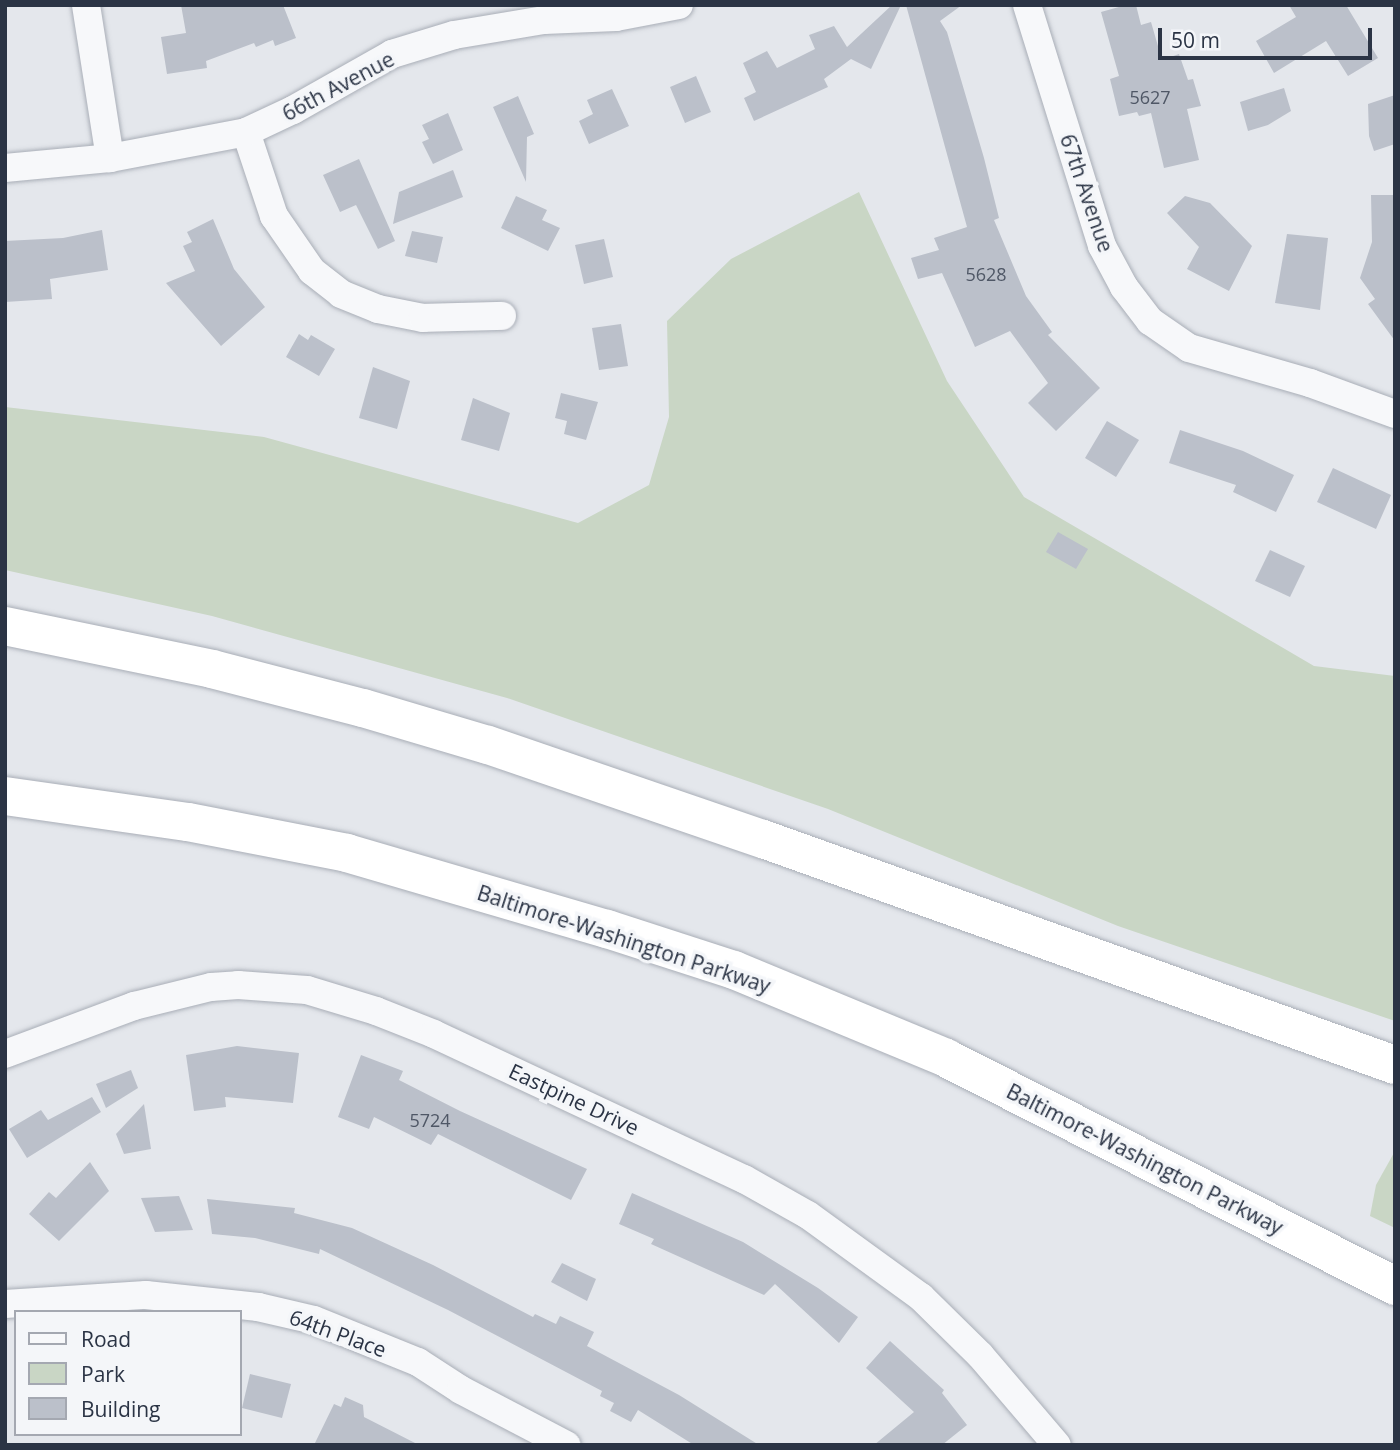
<!DOCTYPE html>
<html>
<head>
<meta charset="utf-8">
<style>
	body { margin:0 }
	#map { position:relative; width:1400px; height:1450px; overflow:hidden; background:#e4e7ec; font-family:"Open Sans",sans-serif }
	div>[style] { position:absolute }
	[style*='--x'] { left:calc(var(--x)*1px); top:calc(var(--y)*1px); width:calc(var(--w)*1px); rotate:calc(var(--a)*1deg) }
	.green>* { inset:0; background:#c9d6c5 }
	.building>* { inset:0; background:#bbc0ca }
	.roads { filter:drop-shadow(0 0 2px #a9aeb7) drop-shadow(0 0 2px #a9aeb7) }
	.street>* { height:28px; margin:-14px; padding:0 14px; transform-origin:14px; border-radius:14px; background:#f7f8fa }
	.highway>* { height:38px; margin:-19px; padding:0 19px; transform-origin:19px; border-radius:19px; background:#fff }
	span { translate:-50% -50%; white-space:nowrap; text-align:center; line-height:1.15; -webkit-text-stroke:7px #f4f6f9; paint-order:stroke }
	.number-label { font-size:18px; color:#4f5766 }
	.number-label span { -webkit-text-stroke-width:0 }
	.street-label { font-size:21px; color:#2b3445 }
	.frame { position:absolute; inset:0; border:7px solid #2b3445; pointer-events:none }
	.legend { position:absolute; left:14px; top:1310px; width:228px; height:126px; box-sizing:border-box; background:#f4f6f9; border:2px solid #a4a8b1; margin:0; padding:9px 12px; list-style:none; font-size:21px; color:#2b3445 }
	.legend li { display:flex; align-items:center; gap:14px; height:35px }
	.legend b { width:35px; border:2px solid #a4a8b1 }
	.scale { position:absolute; left:1158px; top:28px; width:214px; height:32px; box-sizing:border-box; border:4px solid #2b3445; border-top:0; padding-left:9px; font-size:21px; line-height:24px; white-space:nowrap; color:#2b3445; -webkit-text-stroke:5px #f4f6f9; paint-order:stroke }
</style>
</head>
<body>
<div id="map">
	<div class="green">
		<i style="clip-path:polygon(859px 192px,947px 381px,1024px 497px,1314px 666px,1395px 676px,1395px 1021px,1118px 926px,828px 809px,507px 698px,212px 616px,5px 570px,5px 407px,264px 437px,578px 523px,649px 485px,669px 417px,667px 321px,731px 259px)"></i>
		<i style="clip-path:polygon(1395px 1151px,1395px 1228px,1370px 1216px,1376px 1185px)"></i>
	</div>
	<div class="building">
		<i style="clip-path:polygon(181px 5px,283px 5px,296px 38px,275px 46px,273px 40px,256px 47px,254px 43px,206px 61px,207px 68px,167px 74px,161px 37px,186px 33px)"></i>
		<i style="clip-path:polygon(892px 5px,901px 5px,871px 69px,851px 59px,824px 79px,828px 87px,754px 121px,744px 98px,756px 92px,743px 63px,767px 51px,777px 68px,815px 49px,809px 35px,834px 26px,847px 47px)"></i>
		<i style="clip-path:polygon(906px 5px,962px 5px,940px 21px,947px 32px,984px 158px,999px 218px,994px 220px,1026px 296px,1052px 332px,1048px 335px,1100px 388px,1056px 431px,1028px 403px,1048px 383px,1010px 331px,975px 347px,942px 273px,918px 279px,911px 258px,939px 250px,934px 238px,967px 227px)"></i>
		<i style="clip-path:polygon(1126px 5px,1136px 5px,1141px 25px,1151px 22px,1162px 60px,1179px 54px,1188px 80px,1193px 79px,1201px 106px,1187px 109px,1199px 160px,1164px 168px,1151px 113px,1139px 116px,1137px 112px,1119px 116px,1110px 79px,1119px 76px,1101px 12px)"></i>
		<i style="clip-path:polygon(1289px 5px,1346px 5px,1378px 58px,1348px 76px,1326px 41px,1274px 73px,1256px 41px,1296px 17px)"></i>
		<i style="clip-path:polygon(696px 76px,711px 112px,685px 123px,670px 87px)"></i>
		<i style="clip-path:polygon(1284px 88px,1291px 111px,1268px 125px,1248px 131px,1240px 102px)"></i>
		<i style="clip-path:polygon(612px 89px,629px 126px,589px 144px,579px 121px,593px 114px,587px 100px)"></i>
		<i style="clip-path:polygon(1395px 95px,1395px 144px,1374px 151px,1369px 136px,1368px 104px)"></i>
		<i style="clip-path:polygon(518px 96px,534px 134px,527px 137px,526px 182px,493px 107px)"></i>
		<i style="clip-path:polygon(448px 113px,463px 150px,433px 164px,422px 142px,429px 139px,422px 125px)"></i>
		<i style="clip-path:polygon(359px 159px,395px 241px,378px 249px,356px 205px,340px 212px,323px 175px)"></i>
		<i style="clip-path:polygon(453px 170px,463px 197px,393px 224px,399px 192px)"></i>
		<i style="clip-path:polygon(1371px 195px,1395px 195px,1395px 341px,1368px 304px,1375px 299px,1360px 278px,1372px 242px)"></i>
		<i style="clip-path:polygon(516px 196px,547px 210px,542px 220px,560px 228px,548px 251px,501px 228px)"></i>
		<i style="clip-path:polygon(1185px 196px,1210px 203px,1252px 246px,1229px 291px,1187px 269px,1199px 247px,1167px 213px)"></i>
		<i style="clip-path:polygon(213px 219px,234px 269px,265px 307px,221px 346px,166px 283px,195px 271px,183px 246px,192px 242px,187px 232px)"></i>
		<i style="clip-path:polygon(102px 230px,108px 270px,50px 279px,52px 299px,5px 302px,5px 241px,63px 238px)"></i>
		<i style="clip-path:polygon(412px 231px,443px 237px,437px 263px,405px 256px)"></i>
		<i style="clip-path:polygon(1287px 234px,1328px 238px,1320px 310px,1275px 303px)"></i>
		<i style="clip-path:polygon(604px 239px,613px 277px,584px 284px,575px 245px)"></i>
		<i style="clip-path:polygon(621px 324px,628px 366px,599px 370px,592px 328px)"></i>
		<i style="clip-path:polygon(299px 334px,308px 340px,311px 335px,335px 349px,319px 376px,286px 357px)"></i>
		<i style="clip-path:polygon(373px 367px,410px 381px,397px 429px,359px 418px)"></i>
		<i style="clip-path:polygon(561px 393px,598px 402px,586px 440px,564px 434px,567px 421px,555px 418px)"></i>
		<i style="clip-path:polygon(473px 398px,510px 413px,499px 451px,461px 440px)"></i>
		<i style="clip-path:polygon(1107px 421px,1139px 440px,1116px 477px,1085px 458px)"></i>
		<i style="clip-path:polygon(1180px 430px,1243px 451px,1294px 475px,1276px 512px,1233px 492px,1236px 485px,1169px 463px)"></i>
		<i style="clip-path:polygon(1333px 468px,1391px 495px,1376px 529px,1317px 502px)"></i>
		<i style="clip-path:polygon(1058px 532px,1088px 549px,1076px 569px,1046px 552px)"></i>
		<i style="clip-path:polygon(1270px 550px,1305px 566px,1290px 597px,1255px 581px)"></i>
		<i style="clip-path:polygon(237px 1046px,299px 1053px,293px 1103px,225px 1097px,226px 1107px,194px 1111px,186px 1055px)"></i>
		<i style="clip-path:polygon(361px 1055px,403px 1071px,399px 1080px,460px 1111px,587px 1169px,571px 1200px,438px 1134px,431px 1145px,374px 1117px,369px 1129px,338px 1117px)"></i>
		<i style="clip-path:polygon(131px 1070px,138px 1088px,106px 1108px,96px 1084px)"></i>
		<i style="clip-path:polygon(92px 1097px,101px 1112px,27px 1158px,9px 1129px,41px 1110px,48px 1120px)"></i>
		<i style="clip-path:polygon(144px 1104px,151px 1149px,124px 1154px,116px 1134px)"></i>
		<i style="clip-path:polygon(90px 1162px,109px 1191px,59px 1241px,29px 1214px,49px 1192px,56px 1198px)"></i>
		<i style="clip-path:polygon(632px 1193px,743px 1242px,818px 1288px,858px 1317px,839px 1343px,775px 1284px,764px 1295px,651px 1244px,654px 1239px,619px 1224px)"></i>
		<i style="clip-path:polygon(179px 1196px,193px 1230px,155px 1232px,141px 1198px)"></i>
		<i style="clip-path:polygon(207px 1199px,295px 1208px,294px 1213px,352px 1228px,433px 1265px,533px 1317px,535px 1314px,556px 1324px,560px 1316px,594px 1332px,587px 1346px,679px 1395px,759px 1445px,694px 1445px,638px 1410px,631px 1422px,610px 1411px,614px 1403px,600px 1396px,602px 1391px,448px 1310px,320px 1249px,319px 1254px,255px 1238px,212px 1234px)"></i>
		<i style="clip-path:polygon(562px 1263px,596px 1279px,587px 1301px,551px 1282px)"></i>
		<i style="clip-path:polygon(890px 1341px,944px 1390px,942px 1393px,967px 1425px,942px 1445px,874px 1445px,914px 1412px,866px 1368px)"></i>
		<i style="clip-path:polygon(250px 1374px,291px 1384px,282px 1418px,242px 1408px)"></i>
		<i style="clip-path:polygon(345px 1397px,363px 1405px,364px 1417px,419px 1445px,314px 1445px,334px 1404px,341px 1407px)"></i>
	</div>
	<div class="roads">
		<div class="street">
			<i style="--x:86;--y:5;--w:155;--a:81.1"></i>
			<i style="--x:1027;--y:5;--w:252;--a:72.7"></i>
			<i style="--x:1102;--y:246;--w:47;--a:61.8"></i>
			<i style="--x:1124;--y:287;--w:43;--a:52.6"></i>
			<i style="--x:1150;--y:321;--w:47;--a:34.7"></i>
			<i style="--x:1189;--y:348;--w:126;--a:16.1"></i>
			<i style="--x:1310;--y:383;--w:90;--a:20"></i>
			<i style="--x:246;--y:132;--w:89;--a:71.6"></i>
			<i style="--x:274;--y:216;--w:67;--a:55.4"></i>
			<i style="--x:312;--y:271;--w:37;--a:38"></i>
			<i style="--x:341;--y:294;--w:40;--a:22"></i>
			<i style="--x:378;--y:309;--w:46;--a:11.3"></i>
			<i style="--x:423;--y:318;--w:79;--a:-1.5"></i>
			<i style="--x:5;--y:168;--w:105;--a:-5.4"></i>
			<i style="--x:110;--y:158;--w:138;--a:-10.8"></i>
			<i style="--x:246;--y:132;--w:52;--a:-25.1"></i>
			<i style="--x:293;--y:110;--w:114;--a:-29.5"></i>
			<i style="--x:392;--y:54;--w:65;--a:-17"></i>
			<i style="--x:454;--y:35;--w:91;--a:-9.5"></i>
			<i style="--x:544;--y:20;--w:72;--a:-2.4"></i>
			<i style="--x:616;--y:17;--w:64;--a:-10.8"></i>
			<i style="--x:5;--y:1054;--w:138;--a:-20.4"></i>
			<i style="--x:134;--y:1006;--w:79;--a:-13.9"></i>
			<i style="--x:211;--y:987;--w:27;--a:-4"></i>
			<i style="--x:238;--y:985;--w:69;--a:4.1"></i>
			<i style="--x:307;--y:990;--w:72;--a:16.9"></i>
			<i style="--x:376;--y:1011;--w:62;--a:21.6"></i>
			<i style="--x:434;--y:1034;--w:342;--a:25.1"></i>
			<i style="--x:744;--y:1179;--w:73;--a:29.4"></i>
			<i style="--x:808;--y:1215;--w:140;--a:36"></i>
			<i style="--x:921;--y:1297;--w:83;--a:44.5"></i>
			<i style="--x:980;--y:1355;--w:118;--a:49.5"></i>
			<i style="--x:5;--y:1304;--w:141;--a:-3.7"></i>
			<i style="--x:146;--y:1295;--w:113;--a:6.1"></i>
			<i style="--x:258;--y:1307;--w:57;--a:13.1"></i>
			<i style="--x:314;--y:1320;--w:112;--a:22"></i>
			<i style="--x:418;--y:1362;--w:51;--a:33.1"></i>
			<i style="--x:461;--y:1390;--w:119;--a:27.6"></i>
		</div>
		<div class="highway">
			<i style="--x:5;--y:626;--w:211;--a:11.7"></i>
			<i style="--x:212;--y:669;--w:156;--a:14.5"></i>
			<i style="--x:363;--y:708;--w:130;--a:16.5"></i>
			<i style="--x:488;--y:745;--w:291;--a:18.9"></i>
			<i style="--x:763;--y:839;--w:671;--a:19.68"></i>
			<i style="--x:5;--y:796;--w:185;--a:8.1"></i>
			<i style="--x:188;--y:822;--w:162;--a:11"></i>
			<i style="--x:347;--y:853;--w:271;--a:16.3"></i>
			<i style="--x:607;--y:929;--w:133;--a:17.9"></i>
			<i style="--x:734;--y:970;--w:230;--a:22.5"></i>
			<i style="--x:946;--y:1058;--w:504;--a:26.92"></i>
		</div>
	</div>
	<div class="number-label">
		<span style="left:1150px;top:97px">5627</span>
		<span style="left:986px;top:274px">5628</span>
		<span style="left:430px;top:1120px">5724</span>
	</div>
	<div class="street-label">
		<span style="left:338px;top:86px;rotate:-28deg">66th Avenue</span>
		<span style="left:1087px;top:193px;rotate:71deg">67th Avenue</span>
		<span style="left:624px;top:939px;rotate:18deg">Baltimore-Washington Parkway</span>
		<span style="left:574px;top:1099px;rotate:25deg">Eastpine Drive</span>
		<span style="left:1145px;top:1159px;rotate:27deg">Baltimore-Washington Parkway</span>
		<span style="left:338px;top:1333px;rotate:20deg">64th Place</span>
	</div>
	<div class="frame"></div>
	<ul class="legend">
	<li><b style="height:9px;background:#f7f8fa"></b>Road</li>
	<li><b style="height:19px;background:#c9d6c5"></b>Park</li>
	<li><b style="height:19px;background:#bbc0ca"></b>Building</li>
	</ul>
	<div class="scale">50 m</div>
</div>
</body>
</html>
